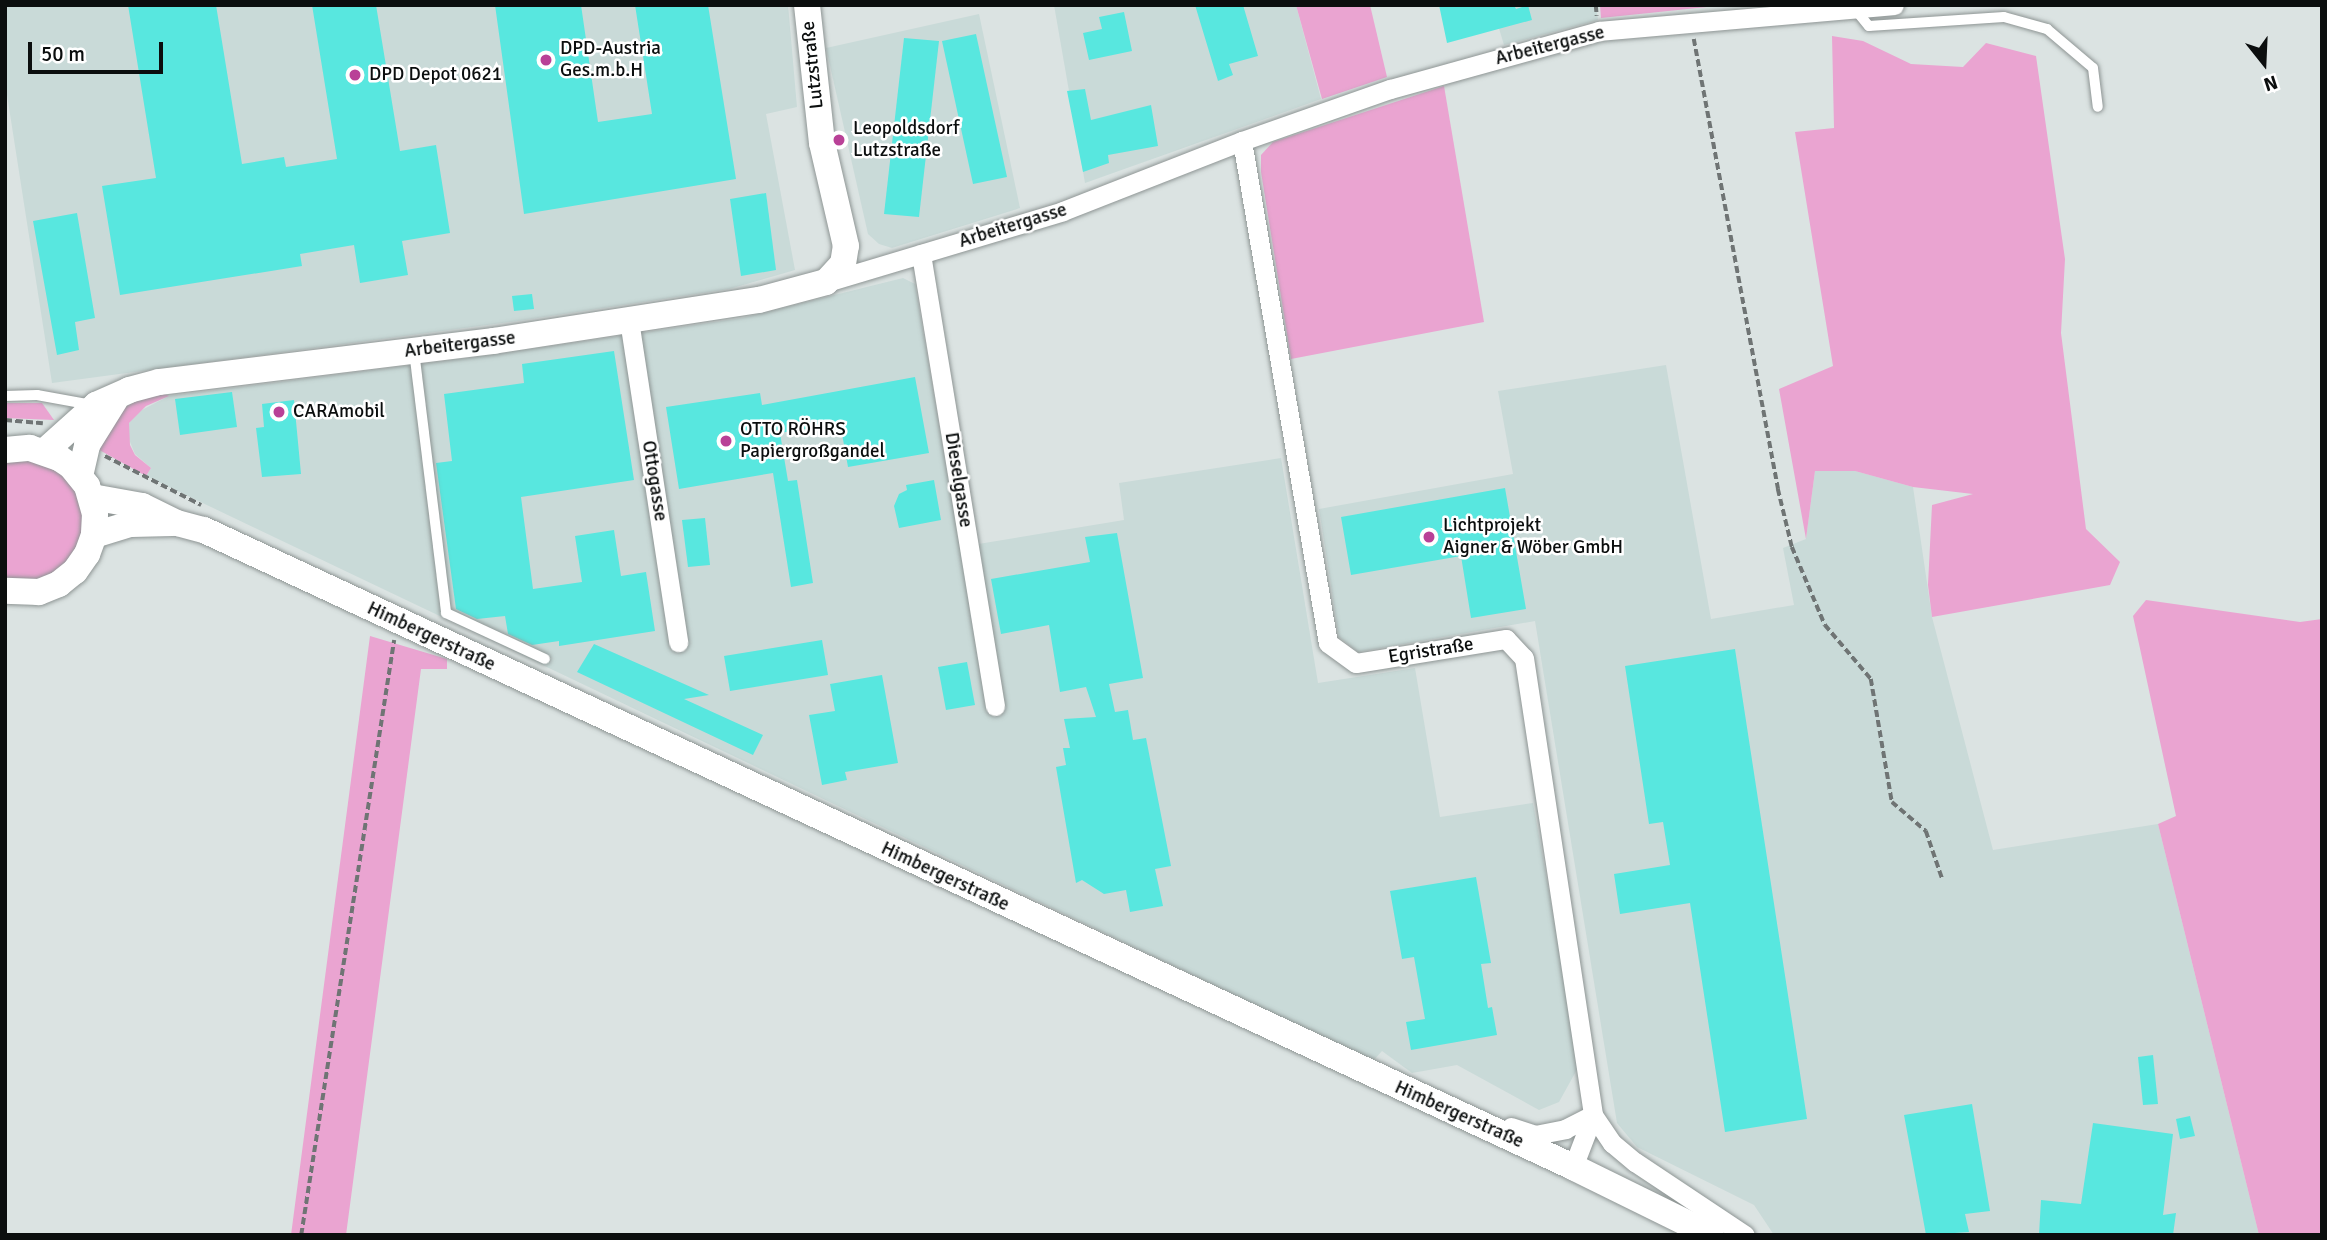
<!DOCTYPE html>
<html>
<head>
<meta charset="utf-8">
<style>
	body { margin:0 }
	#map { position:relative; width:2327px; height:1240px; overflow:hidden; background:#dbe3e2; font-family:Signika,sans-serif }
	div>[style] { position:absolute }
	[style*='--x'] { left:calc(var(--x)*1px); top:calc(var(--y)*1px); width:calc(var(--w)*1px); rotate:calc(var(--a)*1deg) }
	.built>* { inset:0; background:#c9dad8 }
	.green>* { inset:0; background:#eaa4d1 }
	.building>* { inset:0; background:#58e7df }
	.path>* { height:3.5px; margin-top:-1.75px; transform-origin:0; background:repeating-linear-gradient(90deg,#6f7474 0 7px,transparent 0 10.5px) }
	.roads { filter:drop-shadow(0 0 2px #8e9594) drop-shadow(0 0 2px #8e9594) }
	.lane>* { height:10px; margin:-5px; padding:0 5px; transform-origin:5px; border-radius:5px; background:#fff }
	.street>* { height:19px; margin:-9.5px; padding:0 9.5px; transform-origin:9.5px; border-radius:9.5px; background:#fff }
	.secondary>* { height:26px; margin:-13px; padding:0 13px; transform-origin:13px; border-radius:13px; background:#fff }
	.dots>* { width:19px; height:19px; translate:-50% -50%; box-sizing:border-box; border:4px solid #fff; border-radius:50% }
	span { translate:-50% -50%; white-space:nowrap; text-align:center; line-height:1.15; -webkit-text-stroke:5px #fff; paint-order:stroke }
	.street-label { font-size:19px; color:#0b0e0e }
	.poi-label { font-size:19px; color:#0b0e0e }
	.left { translate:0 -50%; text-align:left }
	.frame { position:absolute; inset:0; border:7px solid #0b0e0e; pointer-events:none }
	.north { position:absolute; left:2229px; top:28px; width:70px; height:70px; -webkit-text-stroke:5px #fff; paint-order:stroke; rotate:162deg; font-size:19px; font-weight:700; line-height:28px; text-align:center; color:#0b0e0e }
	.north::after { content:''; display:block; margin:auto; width:24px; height:32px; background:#0b0e0e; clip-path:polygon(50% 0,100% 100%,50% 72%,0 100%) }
	.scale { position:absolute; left:28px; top:42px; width:135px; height:32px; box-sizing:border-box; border:4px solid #0b0e0e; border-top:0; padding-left:9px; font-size:21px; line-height:24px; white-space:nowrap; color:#0b0e0e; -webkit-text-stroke:5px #fff; paint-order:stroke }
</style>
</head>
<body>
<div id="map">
	<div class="built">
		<i style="clip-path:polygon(5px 5px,788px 5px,797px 107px,766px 114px,795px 270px,729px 289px,518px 321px,52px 383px,5px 82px)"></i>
		<i style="clip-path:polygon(1054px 5px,1296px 5px,1321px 99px,1085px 183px)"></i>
		<i style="clip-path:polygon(1492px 5px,1596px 5px,1598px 20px,1504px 45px)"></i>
		<i style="clip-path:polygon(979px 14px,1020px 208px,892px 248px,879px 244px,868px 234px,826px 48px)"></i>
		<i style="clip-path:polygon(903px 278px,915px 284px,960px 547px,1124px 520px,1119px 483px,1281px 458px,1318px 683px,1415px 668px,1440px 817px,1533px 803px,1580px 1064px,1559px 1102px,1539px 1110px,1457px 1065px,1412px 1073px,1382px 1051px,1373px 1061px,146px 476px,151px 468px,135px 454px,128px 437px,129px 423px,136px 413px,169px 396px,475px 357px,742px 318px)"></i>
		<i style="clip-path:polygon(1666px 365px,1711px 619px,1794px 605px,1783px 548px,1806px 539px,1815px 471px,1855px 471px,1913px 487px,1932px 617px,1993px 850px,2158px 824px,2259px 1235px,1774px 1235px,1754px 1205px,1637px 1147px,1617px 1123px,1535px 621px,1358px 652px,1339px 637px,1319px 509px,1513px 474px,1498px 391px)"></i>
	</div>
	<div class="green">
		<i style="clip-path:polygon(1296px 5px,1370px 5px,1387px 77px,1322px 99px)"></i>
		<i style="clip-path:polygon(1600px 5px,1726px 5px,1601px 18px)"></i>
		<i style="clip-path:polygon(1832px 36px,1863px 41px,1911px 64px,1963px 67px,1986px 43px,2036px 56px,2065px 259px,2061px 333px,2086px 529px,2120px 562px,2110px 585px,1932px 617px,1928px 585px,1932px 505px,1973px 494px,1913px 487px,1855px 471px,1815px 471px,1806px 539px,1779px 389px,1833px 366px,1795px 132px,1834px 128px)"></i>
		<i style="clip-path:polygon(1444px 86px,1484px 322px,1291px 359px,1261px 172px,1261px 155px,1273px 142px)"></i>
		<i style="clip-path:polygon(161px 392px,169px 396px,146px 406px,129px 423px,130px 445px,135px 455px,151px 468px,146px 476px,94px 447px,124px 408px,142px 397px)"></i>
		<i style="clip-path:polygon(5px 403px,42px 403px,54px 420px,5px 418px)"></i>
		<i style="clip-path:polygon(26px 459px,65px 473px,86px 508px,82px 548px,54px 578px,5px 581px,5px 463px)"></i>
		<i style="clip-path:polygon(2146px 600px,2300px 622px,2322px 619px,2322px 1235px,2259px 1235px,2158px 824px,2176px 816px,2133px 616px)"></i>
		<i style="clip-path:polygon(370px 636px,447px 659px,447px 669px,421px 669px,346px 1235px,291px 1235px)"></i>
	</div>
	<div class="building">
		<i style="clip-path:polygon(128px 5px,216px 5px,242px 164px,284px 157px,286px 167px,337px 159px,312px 5px,376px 5px,400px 151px,436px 145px,450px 233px,402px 241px,408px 275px,360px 283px,354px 245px,300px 254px,302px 266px,120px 295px,102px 186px,156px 178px)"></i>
		<i style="clip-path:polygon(495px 5px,581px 5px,598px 122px,652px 114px,635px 5px,708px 5px,736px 179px,524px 214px)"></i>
		<i style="clip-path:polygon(1195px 5px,1243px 5px,1258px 56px,1229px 64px,1233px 75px,1218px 81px)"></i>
		<i style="clip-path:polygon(1439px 5px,1514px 5px,1516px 9px,1528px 5px,1532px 20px,1447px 43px)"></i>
		<i style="clip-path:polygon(1124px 12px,1132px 51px,1089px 60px,1083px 33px,1102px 29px,1099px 17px)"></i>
		<i style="clip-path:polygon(976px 34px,1007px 177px,973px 184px,942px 41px)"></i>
		<i style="clip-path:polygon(904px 38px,939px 41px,919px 217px,884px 214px)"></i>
		<i style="clip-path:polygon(1085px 89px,1091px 120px,1151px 105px,1158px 146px,1108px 155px,1109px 163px,1083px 172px,1067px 91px)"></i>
		<i style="clip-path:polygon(766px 193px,776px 270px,741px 276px,730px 199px)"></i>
		<i style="clip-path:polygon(77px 213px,95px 318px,75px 322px,79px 350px,57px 355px,33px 221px)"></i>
		<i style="clip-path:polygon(532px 294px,534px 309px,514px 311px,512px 296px)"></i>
		<i style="clip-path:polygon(614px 351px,634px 480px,521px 497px,533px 589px,582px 582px,575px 536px,614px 530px,621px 576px,646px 572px,655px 631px,559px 646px,559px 641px,532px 645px,508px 634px,505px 616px,477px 619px,456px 609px,436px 463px,452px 461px,444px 394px,524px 383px,522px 364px)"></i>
		<i style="clip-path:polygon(915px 377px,929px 453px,848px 467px,840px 423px,780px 433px,788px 481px,797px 480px,813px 583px,791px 587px,773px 473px,679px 489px,666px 407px,760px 393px,762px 405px)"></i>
		<i style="clip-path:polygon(232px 392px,237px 427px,180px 435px,175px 399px)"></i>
		<i style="clip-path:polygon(294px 400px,301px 474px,262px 477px,256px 428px,264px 427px,262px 404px)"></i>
		<i style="clip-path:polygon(934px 480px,941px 520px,899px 528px,894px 506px,899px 494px,907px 490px,906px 485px)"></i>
		<i style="clip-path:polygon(1505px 488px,1526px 609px,1471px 618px,1461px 556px,1351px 575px,1341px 517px)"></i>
		<i style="clip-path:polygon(705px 518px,710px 565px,688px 567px,682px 520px)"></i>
		<i style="clip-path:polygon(1117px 533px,1143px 678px,1109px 684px,1115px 712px,1128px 710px,1133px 740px,1146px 738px,1171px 866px,1155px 869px,1163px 906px,1130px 912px,1126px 890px,1104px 894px,1082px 880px,1076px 883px,1056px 767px,1066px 765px,1063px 748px,1070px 748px,1064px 719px,1096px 717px,1086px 687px,1060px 692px,1049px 625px,1001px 634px,991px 579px,1090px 562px,1085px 537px)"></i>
		<i style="clip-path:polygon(822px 640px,828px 675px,730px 691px,724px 656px)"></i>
		<i style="clip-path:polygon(594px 644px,709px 695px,684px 699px,763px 735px,753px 755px,577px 672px)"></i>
		<i style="clip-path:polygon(1735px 649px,1807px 1119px,1725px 1132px,1690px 903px,1620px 914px,1614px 874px,1670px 865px,1663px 822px,1649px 824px,1625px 666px)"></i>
		<i style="clip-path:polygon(967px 662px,975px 705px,946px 710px,938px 667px)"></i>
		<i style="clip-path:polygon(882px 675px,898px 763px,845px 772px,847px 780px,822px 785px,809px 715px,835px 711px,830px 684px)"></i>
		<i style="clip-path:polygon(1476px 877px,1491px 963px,1481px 964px,1488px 1008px,1492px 1007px,1497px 1035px,1411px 1050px,1406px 1022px,1425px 1019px,1414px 957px,1402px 959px,1390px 891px)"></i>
		<i style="clip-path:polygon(2153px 1055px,2158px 1104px,2143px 1105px,2138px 1057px)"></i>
		<i style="clip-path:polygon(1972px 1104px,1990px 1211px,1965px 1214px,1969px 1232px,1926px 1235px,1904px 1115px)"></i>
		<i style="clip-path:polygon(2190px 1116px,2195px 1136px,2180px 1139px,2176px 1119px)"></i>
		<i style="clip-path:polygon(2093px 1123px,2173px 1134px,2163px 1215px,2176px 1213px,2173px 1235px,2039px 1235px,2041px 1200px,2081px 1204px)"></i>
	</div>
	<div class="path">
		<i style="--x:1596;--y:5;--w:11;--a:85"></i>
		<i style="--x:1694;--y:39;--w:458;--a:79.4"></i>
		<i style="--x:1778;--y:489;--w:60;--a:76.4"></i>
		<i style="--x:1792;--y:547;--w:85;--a:67.1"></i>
		<i style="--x:1825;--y:625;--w:71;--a:49.6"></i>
		<i style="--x:1871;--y:679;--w:125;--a:80.3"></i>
		<i style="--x:1892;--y:802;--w:45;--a:40.5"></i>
		<i style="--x:1926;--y:831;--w:50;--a:71.2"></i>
		<i style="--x:5;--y:420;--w:38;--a:5"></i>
		<i style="--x:105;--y:456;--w:108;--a:27"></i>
		<i style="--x:301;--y:1235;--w:602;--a:-81.12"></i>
	</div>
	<div class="roads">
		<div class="lane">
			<i style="--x:1855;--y:9;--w:22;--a:51"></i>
			<i style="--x:1869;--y:26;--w:135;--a:-3.8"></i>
			<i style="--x:2004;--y:17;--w:45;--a:15.6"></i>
			<i style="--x:2047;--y:29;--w:60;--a:40.3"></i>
			<i style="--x:2093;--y:68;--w:39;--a:83"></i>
			<i style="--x:414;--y:351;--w:264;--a:83"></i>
			<i style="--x:446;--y:613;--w:109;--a:24.9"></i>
			<i style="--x:5;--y:396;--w:32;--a:-2"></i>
			<i style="--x:37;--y:395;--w:56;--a:10.3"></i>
		</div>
		<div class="street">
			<i style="--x:1242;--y:141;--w:509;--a:80.28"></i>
			<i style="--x:1328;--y:643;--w:34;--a:36"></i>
			<i style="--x:1356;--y:663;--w:152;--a:-9.1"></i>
			<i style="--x:1506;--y:639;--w:26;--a:47"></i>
			<i style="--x:1524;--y:658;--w:462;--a:81.4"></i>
			<i style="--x:1593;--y:1115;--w:56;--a:111"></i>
			<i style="--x:921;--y:254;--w:458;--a:80.7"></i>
			<i style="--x:827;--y:282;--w:246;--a:-16.7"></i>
			<i style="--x:1063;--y:211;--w:192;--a:-21.4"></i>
			<i style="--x:1242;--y:141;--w:157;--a:-19.4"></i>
			<i style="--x:1390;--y:89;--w:217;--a:-15.5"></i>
			<i style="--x:1599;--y:31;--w:296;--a:-5"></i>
			<i style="--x:629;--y:320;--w:326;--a:81.3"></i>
			<i style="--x:1511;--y:1127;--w:25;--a:18"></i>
			<i style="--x:1535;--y:1135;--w:31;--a:-11"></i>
			<i style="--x:1565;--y:1129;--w:31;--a:-27"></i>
			<i style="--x:1593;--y:1115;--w:34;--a:56"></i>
			<i style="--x:1612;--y:1143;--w:30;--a:40"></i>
			<i style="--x:1635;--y:1162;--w:132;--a:33.6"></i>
		</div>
		<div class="secondary">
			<i style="--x:5;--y:450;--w:25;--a:-5"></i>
			<i style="--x:30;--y:448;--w:31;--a:19"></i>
			<i style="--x:59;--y:458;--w:14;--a:34"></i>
			<i style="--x:71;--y:466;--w:26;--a:51"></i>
			<i style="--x:87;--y:486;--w:29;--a:74"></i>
			<i style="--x:95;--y:514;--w:21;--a:93"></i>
			<i style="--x:94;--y:535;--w:20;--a:110"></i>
			<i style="--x:87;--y:554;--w:21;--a:125"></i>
			<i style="--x:75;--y:571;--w:21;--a:141"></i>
			<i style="--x:59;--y:584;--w:22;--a:158"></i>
			<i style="--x:39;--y:592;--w:34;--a:-178"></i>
			<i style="--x:45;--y:451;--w:69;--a:-42"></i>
			<i style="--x:96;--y:405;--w:36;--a:-24"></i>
			<i style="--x:129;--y:390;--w:31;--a:-15"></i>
			<i style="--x:159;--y:382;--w:337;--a:-7"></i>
			<i style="--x:493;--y:341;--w:269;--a:-8.8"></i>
			<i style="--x:759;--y:300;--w:69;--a:-15"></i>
			<i style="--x:826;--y:282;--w:25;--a:-47"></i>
			<i style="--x:843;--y:264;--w:18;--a:-81"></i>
			<i style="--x:846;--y:246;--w:106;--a:-103.1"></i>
			<i style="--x:822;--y:143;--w:139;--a:-96.2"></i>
			<i style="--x:80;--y:476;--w:32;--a:-77"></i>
			<i style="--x:87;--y:445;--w:53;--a:-58.1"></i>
			<i style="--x:92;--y:497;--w:51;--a:10.2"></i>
			<i style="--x:142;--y:506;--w:39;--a:26"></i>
			<i style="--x:177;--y:523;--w:28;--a:15"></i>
			<i style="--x:204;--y:530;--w:1510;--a:24.95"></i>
			<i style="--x:1573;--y:1167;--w:154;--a:26.2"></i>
			<i style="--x:94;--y:535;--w:39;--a:-17"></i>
			<i style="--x:131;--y:524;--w:41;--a:-1.4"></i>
		</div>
	</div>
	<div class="dots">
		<i style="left:546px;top:60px;background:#b94197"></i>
		<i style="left:355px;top:75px;background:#b94197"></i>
		<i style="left:839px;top:140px;background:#b94197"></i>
		<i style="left:279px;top:412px;background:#b94197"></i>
		<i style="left:726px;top:441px;background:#b94197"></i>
		<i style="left:1429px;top:537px;background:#b94197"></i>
	</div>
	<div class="street-label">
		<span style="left:1550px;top:46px;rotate:-14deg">Arbeitergasse</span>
		<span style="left:813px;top:65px;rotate:-96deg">Lutzstraße</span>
		<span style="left:1013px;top:226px;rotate:-17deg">Arbeitergasse</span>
		<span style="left:460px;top:345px;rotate:-7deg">Arbeitergasse</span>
		<span style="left:958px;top:480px;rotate:81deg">Dieselgasse</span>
		<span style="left:654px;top:481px;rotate:81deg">Ottogasse</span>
		<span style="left:431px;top:637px;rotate:25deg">Himbergerstraße</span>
		<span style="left:1431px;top:651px;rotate:-9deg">Egristraße</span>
		<span style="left:945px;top:877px;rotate:25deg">Himbergerstraße</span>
		<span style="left:1459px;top:1115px;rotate:24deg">Himbergerstraße</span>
	</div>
	<div class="poi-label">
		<span class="left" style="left:560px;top:60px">DPD-Austria<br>Ges.m.b.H</span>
		<span class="left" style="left:369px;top:75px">DPD Depot 0621</span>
		<span class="left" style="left:853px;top:140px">Leopoldsdorf<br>Lutzstraße</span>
		<span class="left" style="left:293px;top:412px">CARAmobil</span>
		<span class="left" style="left:740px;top:441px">OTTO RÖHRS<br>Papiergroßgandel</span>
		<span class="left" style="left:1443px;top:537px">Lichtprojekt<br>Aigner &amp; Wöber GmbH</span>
	</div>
	<div class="frame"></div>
	<div class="north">N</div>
	<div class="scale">50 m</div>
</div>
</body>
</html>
